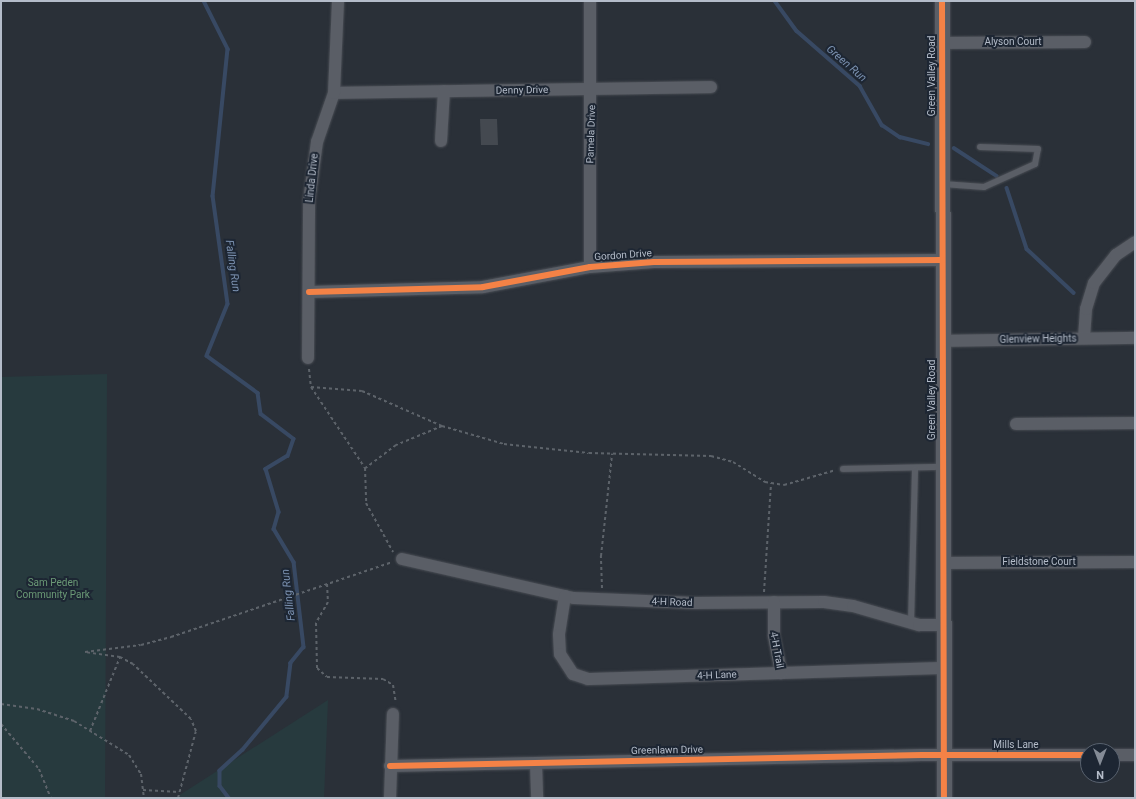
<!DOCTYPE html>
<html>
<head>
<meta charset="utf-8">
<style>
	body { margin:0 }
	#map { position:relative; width:1136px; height:799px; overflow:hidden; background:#2a3038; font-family:Roboto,sans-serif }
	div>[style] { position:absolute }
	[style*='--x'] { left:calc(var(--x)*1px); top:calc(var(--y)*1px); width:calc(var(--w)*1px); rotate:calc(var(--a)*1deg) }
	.green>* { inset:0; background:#273a3e }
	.stream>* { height:3.5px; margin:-1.75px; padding:0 1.75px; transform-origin:1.75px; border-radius:1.75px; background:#384963 }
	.building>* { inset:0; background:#444950 }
	.path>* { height:2px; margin-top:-1px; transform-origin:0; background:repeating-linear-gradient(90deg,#5d636a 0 3px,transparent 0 6px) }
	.roads { filter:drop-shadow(0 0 1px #484c53) drop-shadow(0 0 1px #484c53) }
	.service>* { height:6px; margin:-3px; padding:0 3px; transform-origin:3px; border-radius:3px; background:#5a5e66 }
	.minor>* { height:12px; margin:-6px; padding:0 6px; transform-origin:6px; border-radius:6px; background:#5a5e66 }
	.tertiary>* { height:15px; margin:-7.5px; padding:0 7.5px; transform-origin:7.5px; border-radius:7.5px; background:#5a5e66 }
	.cycleway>* { height:6px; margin:-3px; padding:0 3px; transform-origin:3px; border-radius:3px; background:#f48246 }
	span { translate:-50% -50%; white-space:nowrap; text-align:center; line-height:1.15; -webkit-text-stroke:4px #1d2633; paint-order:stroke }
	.street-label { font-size:10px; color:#b4bcc9 }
	.park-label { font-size:10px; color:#6b9a76 }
	.water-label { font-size:11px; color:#7c92b1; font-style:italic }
	.frame { position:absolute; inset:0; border:2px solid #b4bcc9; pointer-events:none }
	.north { position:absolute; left:1080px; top:743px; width:40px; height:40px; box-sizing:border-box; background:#1d2633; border:1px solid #59626f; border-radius:50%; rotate:180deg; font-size:11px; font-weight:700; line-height:16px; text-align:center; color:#b4bcc9 }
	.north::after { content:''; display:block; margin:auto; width:14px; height:18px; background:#848b96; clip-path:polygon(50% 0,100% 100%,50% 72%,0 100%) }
</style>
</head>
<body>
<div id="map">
	<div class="green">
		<i style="clip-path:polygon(107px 374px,105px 798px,1px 798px,1px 377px)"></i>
		<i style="clip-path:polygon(328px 700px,324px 798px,175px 798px)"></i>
	</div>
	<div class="stream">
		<i style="--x:204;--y:1;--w:54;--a:63.4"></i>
		<i style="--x:228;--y:49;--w:148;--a:95.8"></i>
		<i style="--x:213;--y:196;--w:109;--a:82.1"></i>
		<i style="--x:228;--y:304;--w:56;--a:112"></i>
		<i style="--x:207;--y:356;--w:63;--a:36"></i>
		<i style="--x:258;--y:393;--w:21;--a:82"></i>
		<i style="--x:261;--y:414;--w:41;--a:37.1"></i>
		<i style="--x:294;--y:439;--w:18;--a:109"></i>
		<i style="--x:288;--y:456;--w:26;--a:149"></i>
		<i style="--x:266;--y:469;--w:45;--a:73.2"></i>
		<i style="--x:279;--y:512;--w:18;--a:106"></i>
		<i style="--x:274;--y:529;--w:39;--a:59"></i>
		<i style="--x:294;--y:562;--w:86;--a:83.3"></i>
		<i style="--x:304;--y:647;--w:21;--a:129"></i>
		<i style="--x:291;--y:663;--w:34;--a:97"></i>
		<i style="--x:287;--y:697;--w:69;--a:129.7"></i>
		<i style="--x:243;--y:750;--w:31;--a:138"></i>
		<i style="--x:220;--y:771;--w:15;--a:90"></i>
		<i style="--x:220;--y:786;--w:15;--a:53"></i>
		<i style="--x:775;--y:1;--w:37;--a:54"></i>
		<i style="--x:797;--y:31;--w:84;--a:41.1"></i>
		<i style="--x:860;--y:86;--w:45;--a:60.6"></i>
		<i style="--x:882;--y:125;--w:22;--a:34"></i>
		<i style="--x:900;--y:137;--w:29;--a:14"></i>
		<i style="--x:954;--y:148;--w:51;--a:33.1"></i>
		<i style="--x:1007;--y:188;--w:64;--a:71.8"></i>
		<i style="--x:1027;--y:249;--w:64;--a:43.1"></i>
	</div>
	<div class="building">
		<i style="clip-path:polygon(480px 119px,497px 119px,498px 145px,481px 145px)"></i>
	</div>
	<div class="path">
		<i style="--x:309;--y:369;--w:18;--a:84"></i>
		<i style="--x:311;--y:387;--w:97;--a:56.3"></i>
		<i style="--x:365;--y:468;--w:35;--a:88"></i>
		<i style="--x:366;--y:503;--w:56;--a:61.1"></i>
		<i style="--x:311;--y:387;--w:51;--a:4.5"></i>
		<i style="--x:362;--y:391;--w:87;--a:23.6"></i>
		<i style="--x:442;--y:426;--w:50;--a:157.6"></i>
		<i style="--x:396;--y:445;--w:39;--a:143"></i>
		<i style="--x:442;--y:426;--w:65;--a:16.2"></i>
		<i style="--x:504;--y:444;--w:85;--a:6"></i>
		<i style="--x:589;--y:453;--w:122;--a:1.4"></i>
		<i style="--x:711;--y:456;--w:23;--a:15"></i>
		<i style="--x:733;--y:462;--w:38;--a:32"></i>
		<i style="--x:765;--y:482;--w:19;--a:9"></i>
		<i style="--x:784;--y:485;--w:54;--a:-16.1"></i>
		<i style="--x:327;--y:584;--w:18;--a:87"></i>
		<i style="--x:328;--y:602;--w:24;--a:120"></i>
		<i style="--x:316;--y:623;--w:45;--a:88.7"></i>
		<i style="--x:317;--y:668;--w:13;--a:42"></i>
		<i style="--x:327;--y:677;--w:56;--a:2"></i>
		<i style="--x:383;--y:679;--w:12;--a:31"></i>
		<i style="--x:393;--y:685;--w:18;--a:81"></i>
		<i style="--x:602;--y:588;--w:32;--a:-92"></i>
		<i style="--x:601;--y:556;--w:103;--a:-83.8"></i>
		<i style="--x:764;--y:592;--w:109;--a:-86.3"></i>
		<i style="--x:1;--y:704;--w:36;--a:8"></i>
		<i style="--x:37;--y:709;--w:39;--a:18"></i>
		<i style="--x:74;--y:721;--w:65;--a:31.7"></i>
		<i style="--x:129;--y:755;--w:22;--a:58"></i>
		<i style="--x:141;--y:774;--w:24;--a:83"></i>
		<i style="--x:1;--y:724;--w:59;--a:49.8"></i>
		<i style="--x:39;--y:769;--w:31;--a:68"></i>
		<i style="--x:90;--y:731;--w:80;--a:-67.9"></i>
		<i style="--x:143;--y:790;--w:36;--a:3"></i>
		<i style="--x:178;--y:798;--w:69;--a:-75"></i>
		<i style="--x:196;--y:731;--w:13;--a:-113"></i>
		<i style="--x:191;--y:719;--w:80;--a:-136.5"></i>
		<i style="--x:133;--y:664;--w:15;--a:-152"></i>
		<i style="--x:120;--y:657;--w:35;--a:-172"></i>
		<i style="--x:85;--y:652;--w:56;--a:-7.1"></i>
		<i style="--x:141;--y:645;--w:31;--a:-15"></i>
		<i style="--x:171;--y:637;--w:233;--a:-18.7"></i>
	</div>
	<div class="roads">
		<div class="service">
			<i style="--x:943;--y:184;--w:41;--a:4.2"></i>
			<i style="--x:984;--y:187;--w:56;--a:-24.3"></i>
			<i style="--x:1035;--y:164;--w:15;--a:-79"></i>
			<i style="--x:1038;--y:149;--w:58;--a:-178"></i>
			<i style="--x:843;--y:469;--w:99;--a:-1.2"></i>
			<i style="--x:911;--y:623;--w:154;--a:-88.5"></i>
		</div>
		<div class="minor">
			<i style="--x:941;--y:43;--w:144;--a:-0.4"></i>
			<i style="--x:334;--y:93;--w:377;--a:-0.9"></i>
			<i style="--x:441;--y:141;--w:50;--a:-86.6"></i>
			<i style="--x:590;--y:267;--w:266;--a:-90"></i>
			<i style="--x:309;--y:292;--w:174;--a:-1.6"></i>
			<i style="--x:483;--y:287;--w:109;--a:-10.6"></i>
			<i style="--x:590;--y:267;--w:64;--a:-4.5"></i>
			<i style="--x:654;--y:262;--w:288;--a:-0.4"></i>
			<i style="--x:1084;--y:338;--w:29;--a:-86"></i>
			<i style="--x:1086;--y:309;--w:27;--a:-73"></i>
			<i style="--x:1094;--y:283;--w:36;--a:-52"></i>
			<i style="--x:1116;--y:255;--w:23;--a:-34"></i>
			<i style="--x:942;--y:341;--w:193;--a:-0.9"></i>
			<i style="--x:308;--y:358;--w:157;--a:-89.6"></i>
			<i style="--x:309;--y:201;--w:60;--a:-82.3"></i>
			<i style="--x:317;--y:142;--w:52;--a:-70.9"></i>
			<i style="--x:334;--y:93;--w:92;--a:-87.5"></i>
			<i style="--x:1016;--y:424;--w:119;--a:-0.5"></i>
			<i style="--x:402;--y:559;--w:176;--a:12.8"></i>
			<i style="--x:574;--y:598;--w:120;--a:2.4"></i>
			<i style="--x:694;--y:603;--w:130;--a:-0.4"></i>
			<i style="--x:824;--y:602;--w:29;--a:8"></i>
			<i style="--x:853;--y:606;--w:69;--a:16.1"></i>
			<i style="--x:919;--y:625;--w:24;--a:0"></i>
			<i style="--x:943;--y:563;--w:192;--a:-0.3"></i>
			<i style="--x:565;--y:596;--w:39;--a:99"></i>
			<i style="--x:559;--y:635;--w:19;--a:87"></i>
			<i style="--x:560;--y:654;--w:24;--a:57"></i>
			<i style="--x:573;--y:674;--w:16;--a:18"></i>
			<i style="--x:588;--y:679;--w:355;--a:-1.8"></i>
			<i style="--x:774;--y:602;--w:34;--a:90"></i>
			<i style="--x:774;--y:636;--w:38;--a:79"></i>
			<i style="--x:1112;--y:755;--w:23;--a:0"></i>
			<i style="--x:536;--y:764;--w:34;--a:88"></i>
			<i style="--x:390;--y:766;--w:532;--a:-1.18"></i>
			<i style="--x:922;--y:755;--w:166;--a:0"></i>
			<i style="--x:390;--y:798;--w:84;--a:-88"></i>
		</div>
		<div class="tertiary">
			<i style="--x:942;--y:1;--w:797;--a:89.86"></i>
		</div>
	</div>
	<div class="cycleway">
		<i style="--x:942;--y:1;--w:797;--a:89.86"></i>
		<i style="--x:309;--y:292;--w:174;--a:-1.6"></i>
		<i style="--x:483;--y:287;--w:109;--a:-10.6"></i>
		<i style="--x:590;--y:267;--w:64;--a:-4.5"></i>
		<i style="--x:654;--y:262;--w:288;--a:-0.4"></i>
		<i style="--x:390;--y:766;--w:532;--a:-1.18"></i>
		<i style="--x:922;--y:755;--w:166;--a:0"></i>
	</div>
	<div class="street-label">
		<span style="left:1013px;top:42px">Alyson Court</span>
		<span style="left:932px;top:76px;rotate:-90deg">Green Valley Road</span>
		<span style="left:522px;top:90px;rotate:-1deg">Denny Drive</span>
		<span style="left:591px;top:134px;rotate:-88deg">Pamela Drive</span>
		<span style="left:312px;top:178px;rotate:-84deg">Linda Drive</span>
		<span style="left:623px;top:255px;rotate:-4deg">Gordon Drive</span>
		<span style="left:1038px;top:339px;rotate:-1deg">Glenview Heights</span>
		<span style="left:932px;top:400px;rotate:-90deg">Green Valley Road</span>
		<span style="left:1039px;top:562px">Fieldstone Court</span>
		<span style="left:672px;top:602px;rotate:2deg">4-H Road</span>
		<span style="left:777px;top:650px;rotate:80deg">4-H Trail</span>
		<span style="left:717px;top:675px;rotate:-2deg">4-H Lane</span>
		<span style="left:1016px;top:745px">Mills Lane</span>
		<span style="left:667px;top:750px;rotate:-1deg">Greenlawn Drive</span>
	</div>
	<div class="park-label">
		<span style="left:53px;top:588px">Sam Peden<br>Community Park</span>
	</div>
	<div class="water-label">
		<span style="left:846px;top:64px;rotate:41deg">Green Run</span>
		<span style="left:232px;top:266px;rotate:82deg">Falling Run</span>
		<span style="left:289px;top:595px;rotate:-97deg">Falling Run</span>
	</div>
	<div class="frame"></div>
	<div class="north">N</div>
</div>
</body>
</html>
